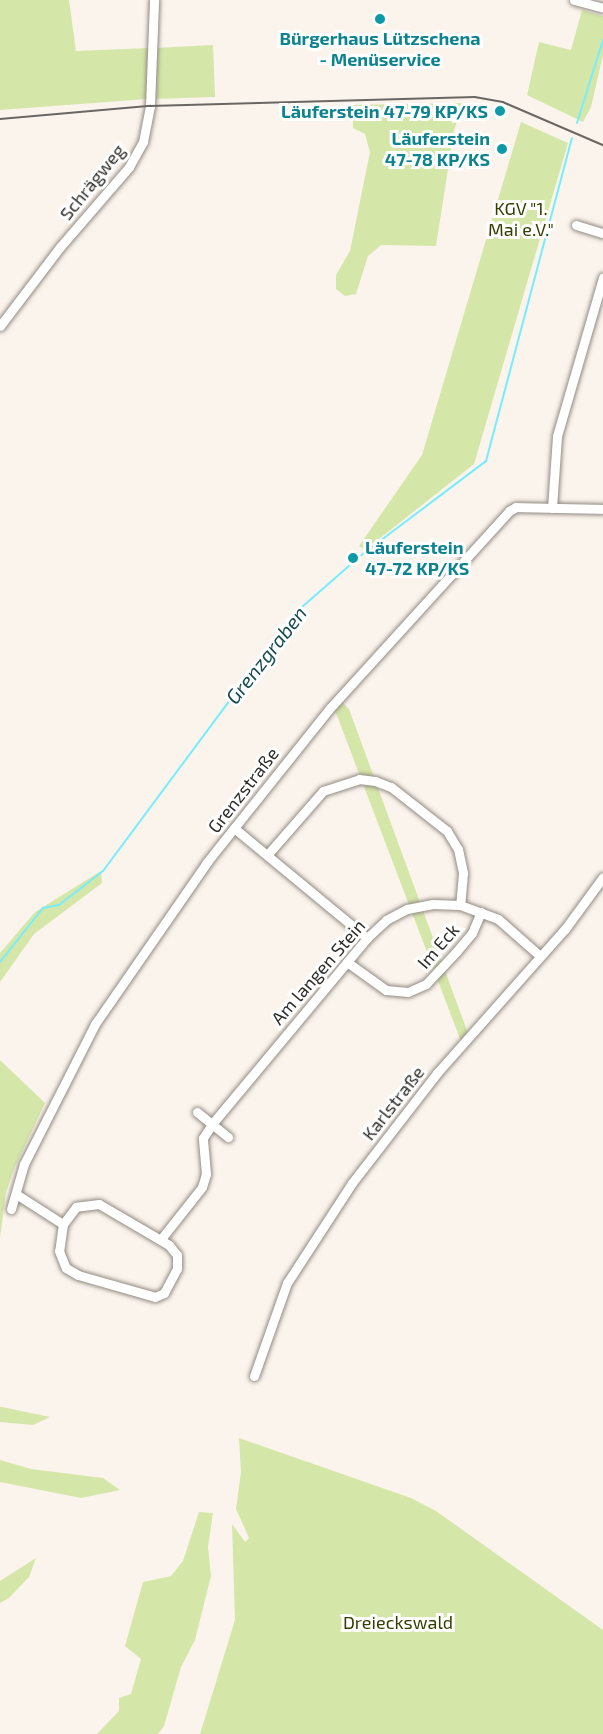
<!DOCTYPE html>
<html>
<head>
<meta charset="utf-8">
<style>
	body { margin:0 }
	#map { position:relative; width:603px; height:1734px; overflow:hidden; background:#fbf4ec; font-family:"Exo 2",sans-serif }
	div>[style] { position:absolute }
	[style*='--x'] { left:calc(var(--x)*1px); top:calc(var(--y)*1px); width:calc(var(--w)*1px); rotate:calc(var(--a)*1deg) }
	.green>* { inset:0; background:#d5e6a9 }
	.stream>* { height:2px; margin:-1px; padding:0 1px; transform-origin:1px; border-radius:1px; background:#77ecfd }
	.roads { filter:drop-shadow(0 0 2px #918b83) drop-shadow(0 0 2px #918b83) }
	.minor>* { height:9px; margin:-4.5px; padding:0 4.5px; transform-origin:4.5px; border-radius:4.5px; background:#fff }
	.tram>* { height:1.5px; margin:-0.75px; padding:0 0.75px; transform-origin:0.75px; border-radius:0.75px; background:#6a6762 }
	.dots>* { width:16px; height:16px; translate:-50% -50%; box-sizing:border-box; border:3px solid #fff; border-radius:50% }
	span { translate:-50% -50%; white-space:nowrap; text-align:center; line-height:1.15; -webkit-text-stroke:6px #fff; paint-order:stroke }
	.culture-label { font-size:18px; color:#0d838f; font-weight:700 }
	.right { translate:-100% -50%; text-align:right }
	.left { translate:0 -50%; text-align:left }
	.street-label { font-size:18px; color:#2e2c28 }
	.park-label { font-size:18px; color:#333e00 }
	.water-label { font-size:20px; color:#154a51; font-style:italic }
</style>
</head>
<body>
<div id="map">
	<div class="green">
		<i style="clip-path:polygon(0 0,69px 0,76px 51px,149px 48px,147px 99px,0 110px)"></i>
		<i style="clip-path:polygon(582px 10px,603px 16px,603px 55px,591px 107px,583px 122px,527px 95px,539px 42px,571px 50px)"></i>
		<i style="clip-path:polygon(213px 45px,215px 97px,154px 99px,156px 48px)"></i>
		<i style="clip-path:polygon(462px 103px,470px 110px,458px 119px,454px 130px,436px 246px,381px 245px,368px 256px,356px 294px,345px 296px,336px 289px,336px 275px,350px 251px,370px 152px,365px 134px,353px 128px,353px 105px)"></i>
		<i style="clip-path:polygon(521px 122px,568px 143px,474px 464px,365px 550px,359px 546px,422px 455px)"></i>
		<i style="clip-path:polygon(338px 698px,349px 709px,469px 1036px,462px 1044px,336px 713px,330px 708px)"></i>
		<i style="clip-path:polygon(101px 871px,102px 883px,34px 934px,0 982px,0 953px,35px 912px)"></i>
		<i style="clip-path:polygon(0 1060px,45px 1103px,15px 1167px,6px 1192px,0 1238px)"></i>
		<i style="clip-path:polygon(0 1407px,2px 1407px,50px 1417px,33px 1425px,0 1422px)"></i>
		<i style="clip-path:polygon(239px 1438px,411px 1498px,436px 1511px,603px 1630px,603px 1734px,200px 1734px,235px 1620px,232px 1524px,245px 1542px,249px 1538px,236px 1509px,241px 1472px)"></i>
		<i style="clip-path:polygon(0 1460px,31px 1469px,103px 1478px,120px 1490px,81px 1498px,0 1482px)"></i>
		<i style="clip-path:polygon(199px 1512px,213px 1513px,208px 1547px,211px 1576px,195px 1640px,181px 1667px,164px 1726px,158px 1734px,97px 1734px,119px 1711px,119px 1698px,131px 1694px,141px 1659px,125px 1646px,143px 1582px,171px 1576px,183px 1561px)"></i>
		<i style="clip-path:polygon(36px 1558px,29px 1577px,9px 1598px,0 1603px,0 1581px)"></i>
	</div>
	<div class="stream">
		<i style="--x:577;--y:123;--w:87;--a:-72.6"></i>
		<i style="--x:0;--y:962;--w:69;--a:-51.5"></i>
		<i style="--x:43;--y:908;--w:16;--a:-11"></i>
		<i style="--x:59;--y:905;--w:56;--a:-37.7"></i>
		<i style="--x:103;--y:871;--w:320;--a:-53.4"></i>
		<i style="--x:294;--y:614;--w:93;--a:-41.1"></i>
		<i style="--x:364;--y:553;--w:153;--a:-37"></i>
		<i style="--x:486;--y:461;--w:334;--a:-75.1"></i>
	</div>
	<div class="roads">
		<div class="minor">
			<i style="--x:574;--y:0;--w:30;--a:15"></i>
			<i style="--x:576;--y:225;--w:28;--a:17"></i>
			<i style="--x:0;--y:326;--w:99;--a:-52.8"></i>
			<i style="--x:60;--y:247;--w:106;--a:-49.2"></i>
			<i style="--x:129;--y:167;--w:29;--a:-61"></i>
			<i style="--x:143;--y:142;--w:37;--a:-79"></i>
			<i style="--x:150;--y:106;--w:106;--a:-87.8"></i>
			<i style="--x:552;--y:508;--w:72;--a:-86"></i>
			<i style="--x:557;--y:436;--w:165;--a:-73.8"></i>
			<i style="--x:234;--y:828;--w:173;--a:39.6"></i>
			<i style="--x:268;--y:854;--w:84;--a:-48.9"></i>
			<i style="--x:323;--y:791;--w:38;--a:-18"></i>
			<i style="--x:359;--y:779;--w:16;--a:7"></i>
			<i style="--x:375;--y:781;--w:17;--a:21"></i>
			<i style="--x:391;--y:787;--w:71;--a:38.2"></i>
			<i style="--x:447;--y:831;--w:21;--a:59"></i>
			<i style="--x:458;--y:849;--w:25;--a:78"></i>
			<i style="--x:463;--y:873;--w:32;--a:95"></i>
			<i style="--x:347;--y:962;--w:48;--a:35.7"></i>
			<i style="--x:386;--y:990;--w:22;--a:5"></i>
			<i style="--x:408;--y:992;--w:20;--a:-24"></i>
			<i style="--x:426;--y:984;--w:44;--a:-46.8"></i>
			<i style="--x:456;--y:952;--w:25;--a:-50"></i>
			<i style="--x:472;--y:933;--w:23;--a:-67"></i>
			<i style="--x:197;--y:1112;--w:40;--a:39"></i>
			<i style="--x:16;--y:1194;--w:56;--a:32.6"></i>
			<i style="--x:63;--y:1224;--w:27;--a:98"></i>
			<i style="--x:59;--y:1251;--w:18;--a:68"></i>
			<i style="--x:66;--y:1268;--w:14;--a:30"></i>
			<i style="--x:78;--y:1275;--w:80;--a:15.9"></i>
			<i style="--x:155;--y:1297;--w:10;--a:-24"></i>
			<i style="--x:164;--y:1293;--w:27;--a:-62"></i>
			<i style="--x:177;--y:1269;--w:14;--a:-90"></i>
			<i style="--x:177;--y:1255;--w:13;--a:-129"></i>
			<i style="--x:169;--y:1245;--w:81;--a:-149.6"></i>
			<i style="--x:99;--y:1204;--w:23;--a:173"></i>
			<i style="--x:76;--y:1207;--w:21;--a:127"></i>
			<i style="--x:11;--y:1209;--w:47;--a:-73.9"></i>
			<i style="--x:24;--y:1164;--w:157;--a:-63.1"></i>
			<i style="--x:95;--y:1024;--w:197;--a:-55.3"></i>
			<i style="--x:207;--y:862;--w:197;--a:-51.4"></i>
			<i style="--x:330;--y:708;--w:266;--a:-47.7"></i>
			<i style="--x:509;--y:511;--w:8;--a:-30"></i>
			<i style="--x:516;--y:507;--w:87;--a:1.3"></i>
			<i style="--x:161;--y:1239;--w:66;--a:-51.7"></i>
			<i style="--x:202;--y:1187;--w:14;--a:-73"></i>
			<i style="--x:206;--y:1174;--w:36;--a:-95"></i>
			<i style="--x:203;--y:1138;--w:17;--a:-57"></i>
			<i style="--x:212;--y:1124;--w:242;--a:-50.2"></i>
			<i style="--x:367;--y:938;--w:26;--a:-43"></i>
			<i style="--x:386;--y:920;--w:24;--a:-28"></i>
			<i style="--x:407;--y:909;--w:26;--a:-11"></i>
			<i style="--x:433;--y:904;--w:27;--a:2"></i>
			<i style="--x:460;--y:905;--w:40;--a:20.2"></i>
			<i style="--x:498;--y:919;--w:55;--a:41.3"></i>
			<i style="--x:254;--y:1376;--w:99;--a:-70.5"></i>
			<i style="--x:287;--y:1283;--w:119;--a:-57"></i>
			<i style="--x:352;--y:1183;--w:139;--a:-52.3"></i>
			<i style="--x:437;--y:1073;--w:193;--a:-48.4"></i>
			<i style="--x:565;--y:929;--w:64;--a:-53.8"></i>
		</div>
	</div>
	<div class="tram">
		<i style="--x:0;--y:119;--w:151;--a:-5"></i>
		<i style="--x:150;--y:106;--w:325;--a:-1.6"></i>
		<i style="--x:475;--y:97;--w:28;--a:10"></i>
		<i style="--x:503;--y:102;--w:109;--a:23.3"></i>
	</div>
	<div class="dots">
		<i style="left:380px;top:19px;background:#0f9aa8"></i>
		<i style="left:500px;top:111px;background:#0f9aa8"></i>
		<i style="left:502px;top:149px;background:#0f9aa8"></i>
		<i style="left:353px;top:558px;background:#0f9aa8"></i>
	</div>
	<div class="culture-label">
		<span style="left:380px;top:49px">Bürgerhaus Lützschena<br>- Menüservice</span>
		<span class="right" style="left:488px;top:111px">Läuferstein 47-79 KP/KS</span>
		<span class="right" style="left:490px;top:149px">Läuferstein<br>47-78 KP/KS</span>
		<span class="left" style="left:365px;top:558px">Läuferstein<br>47-72 KP/KS</span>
	</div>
	<div class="street-label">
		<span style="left:92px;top:182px;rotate:-51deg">Schrägweg</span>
		<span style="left:243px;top:790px;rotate:-52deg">Grenzstraße</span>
		<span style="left:438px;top:946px;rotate:-49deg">Im Eck</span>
		<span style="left:318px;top:972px;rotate:-49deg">Am langen Stein</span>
		<span style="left:393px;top:1103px;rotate:-52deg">Karlstraße</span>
	</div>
	<div class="park-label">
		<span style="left:521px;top:219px">KGV "1.<br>Mai e.V."</span>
		<span style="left:398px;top:1622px">Dreieckswald</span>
	</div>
	<div class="water-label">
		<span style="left:266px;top:655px;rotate:-52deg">Grenzgraben</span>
	</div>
</div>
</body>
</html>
